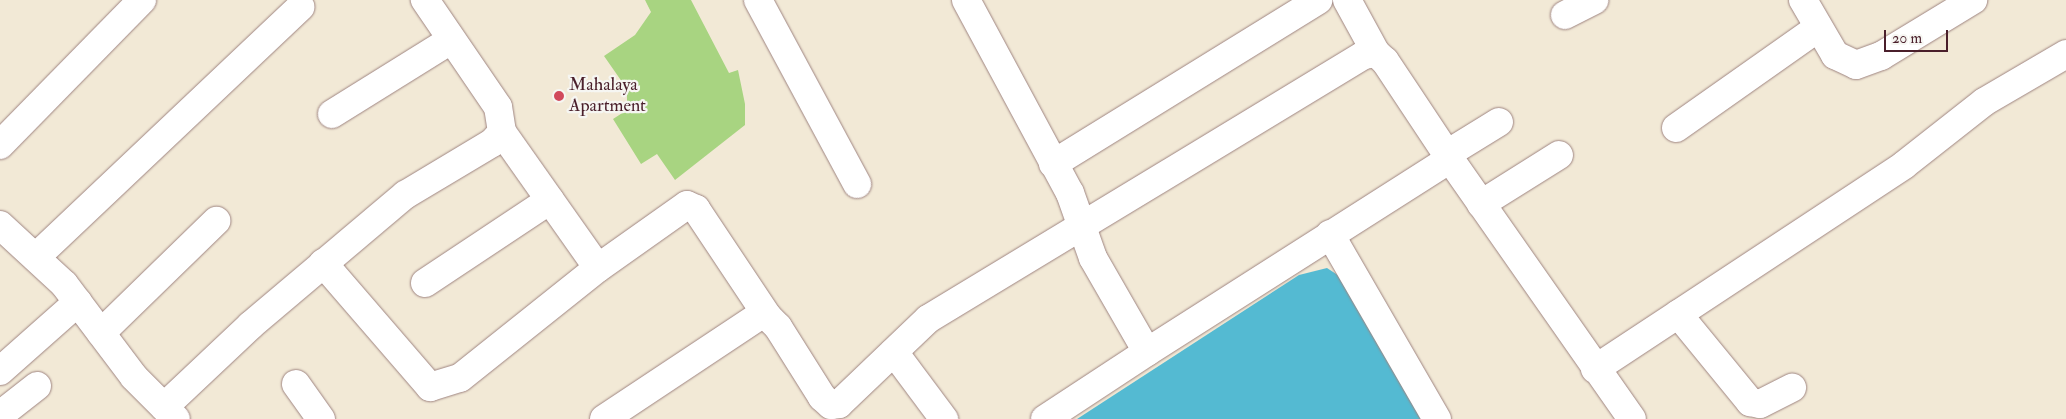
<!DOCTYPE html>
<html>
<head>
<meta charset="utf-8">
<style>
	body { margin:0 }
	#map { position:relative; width:2066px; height:419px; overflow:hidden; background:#f2e9d6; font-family:"IM FELL Double Pica",serif }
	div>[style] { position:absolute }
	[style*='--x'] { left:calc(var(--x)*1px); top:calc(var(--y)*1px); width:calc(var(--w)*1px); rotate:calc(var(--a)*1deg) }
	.green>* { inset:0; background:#a8d481 }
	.water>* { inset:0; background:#54bad2 }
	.roads { filter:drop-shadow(0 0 1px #9e8480) drop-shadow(0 0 1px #9e8480) }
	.minor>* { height:28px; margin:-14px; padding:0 14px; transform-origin:14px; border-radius:14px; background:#fff }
	.dots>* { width:14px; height:14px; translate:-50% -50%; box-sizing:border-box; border:2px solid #f6f6f2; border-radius:50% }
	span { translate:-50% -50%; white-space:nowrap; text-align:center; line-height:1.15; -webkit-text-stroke:4.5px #f6f6f2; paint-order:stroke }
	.poi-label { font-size:18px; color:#4a1f2b }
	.left { translate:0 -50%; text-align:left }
	.scale { position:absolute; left:1884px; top:30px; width:64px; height:22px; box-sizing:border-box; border:2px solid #4a1f2b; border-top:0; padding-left:6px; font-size:15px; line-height:18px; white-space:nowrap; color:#4a1f2b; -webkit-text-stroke:4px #f6f6f2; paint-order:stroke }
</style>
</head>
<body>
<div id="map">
	<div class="green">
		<i style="clip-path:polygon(645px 0,691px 0,729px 73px,738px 70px,745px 104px,745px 125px,675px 180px,657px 154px,641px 164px,613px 119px,627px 110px,627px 89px,604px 56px,635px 35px,651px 12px)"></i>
	</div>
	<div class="water">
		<i style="clip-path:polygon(1327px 268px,1359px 289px,1431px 419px,1077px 419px,1299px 275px)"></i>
	</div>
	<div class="roads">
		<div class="minor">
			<i style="--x:758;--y:0;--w:209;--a:61.7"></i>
			<i style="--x:966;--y:0;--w:219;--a:61.7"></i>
			<i style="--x:1070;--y:193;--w:69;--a:70.5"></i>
			<i style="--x:1093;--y:258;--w:108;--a:60.1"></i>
			<i style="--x:1147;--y:352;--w:359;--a:-32.5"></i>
			<i style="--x:1450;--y:159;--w:317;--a:55"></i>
			<i style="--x:1347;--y:0;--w:60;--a:61.3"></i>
			<i style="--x:1803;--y:0;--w:64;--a:59.8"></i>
			<i style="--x:1835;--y:55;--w:23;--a:25"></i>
			<i style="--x:1856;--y:65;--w:27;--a:-20"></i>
			<i style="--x:1881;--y:56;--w:108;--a:-31.3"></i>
			<i style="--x:1565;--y:15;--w:33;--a:-27"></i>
			<i style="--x:332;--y:114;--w:140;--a:-31.9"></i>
			<i style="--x:1676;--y:128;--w:174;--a:-35.2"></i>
			<i style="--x:502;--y:132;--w:166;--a:54.8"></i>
			<i style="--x:0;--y:145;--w:203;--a:-45.6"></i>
			<i style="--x:1447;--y:154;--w:61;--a:-31.6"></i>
			<i style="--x:1053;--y:164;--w:312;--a:-31.7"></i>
			<i style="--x:1481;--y:204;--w:92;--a:-32.1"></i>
			<i style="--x:0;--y:225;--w:87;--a:42.7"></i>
			<i style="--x:64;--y:284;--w:116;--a:53"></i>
			<i style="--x:134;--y:377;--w:59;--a:45"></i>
			<i style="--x:1330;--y:234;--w:214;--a:60"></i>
			<i style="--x:36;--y:257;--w:364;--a:-43.4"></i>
			<i style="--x:323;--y:263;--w:164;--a:49.2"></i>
			<i style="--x:430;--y:387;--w:31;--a:-17"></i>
			<i style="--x:460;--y:378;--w:176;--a:-38.6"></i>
			<i style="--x:598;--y:268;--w:109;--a:-35.3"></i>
			<i style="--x:687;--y:205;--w:10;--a:24"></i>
			<i style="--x:696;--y:209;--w:130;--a:56.3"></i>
			<i style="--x:425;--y:283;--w:150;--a:-33.6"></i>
			<i style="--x:1678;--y:314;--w:114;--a:50.7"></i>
			<i style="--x:1750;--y:402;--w:10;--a:11"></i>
			<i style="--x:1760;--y:404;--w:36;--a:-27"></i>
			<i style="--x:101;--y:333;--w:161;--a:-44.2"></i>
			<i style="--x:894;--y:352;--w:84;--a:53.3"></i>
			<i style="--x:1595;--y:369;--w:370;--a:-33.4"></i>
			<i style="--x:1904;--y:165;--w:102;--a:-38.2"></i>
			<i style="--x:1984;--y:102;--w:95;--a:-30.3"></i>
			<i style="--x:0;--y:371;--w:104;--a:-41.5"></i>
			<i style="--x:296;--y:384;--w:43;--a:54.5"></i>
			<i style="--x:164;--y:407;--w:120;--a:-43.3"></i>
			<i style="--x:251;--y:325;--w:202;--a:-40.2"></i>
			<i style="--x:405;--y:195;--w:101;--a:-30.9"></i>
			<i style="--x:492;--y:143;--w:15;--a:-48"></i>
			<i style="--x:502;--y:132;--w:25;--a:-99"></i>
			<i style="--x:498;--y:107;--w:130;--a:-124.3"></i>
			<i style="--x:0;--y:415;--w:47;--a:-38.1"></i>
			<i style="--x:604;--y:419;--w:186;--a:-33.6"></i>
			<i style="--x:759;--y:316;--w:9;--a:6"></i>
			<i style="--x:768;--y:317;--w:14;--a:45"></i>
			<i style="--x:778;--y:327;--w:83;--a:57.8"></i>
			<i style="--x:822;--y:397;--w:12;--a:42"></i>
			<i style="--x:831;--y:405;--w:8;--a:-7"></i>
			<i style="--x:839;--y:404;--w:123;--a:-43.7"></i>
			<i style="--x:928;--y:319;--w:510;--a:-31.2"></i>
			<i style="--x:1364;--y:55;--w:12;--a:-9"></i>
			<i style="--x:1376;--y:53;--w:12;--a:42"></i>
			<i style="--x:1385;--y:61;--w:118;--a:56.4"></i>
			<i style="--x:1045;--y:419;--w:122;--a:-33.3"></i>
		</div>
	</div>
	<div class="dots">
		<i style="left:559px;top:96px;background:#d1495b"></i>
	</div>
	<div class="poi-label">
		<span class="left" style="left:569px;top:96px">Mahalaya<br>Apartment</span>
	</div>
	<div class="scale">20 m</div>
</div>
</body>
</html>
